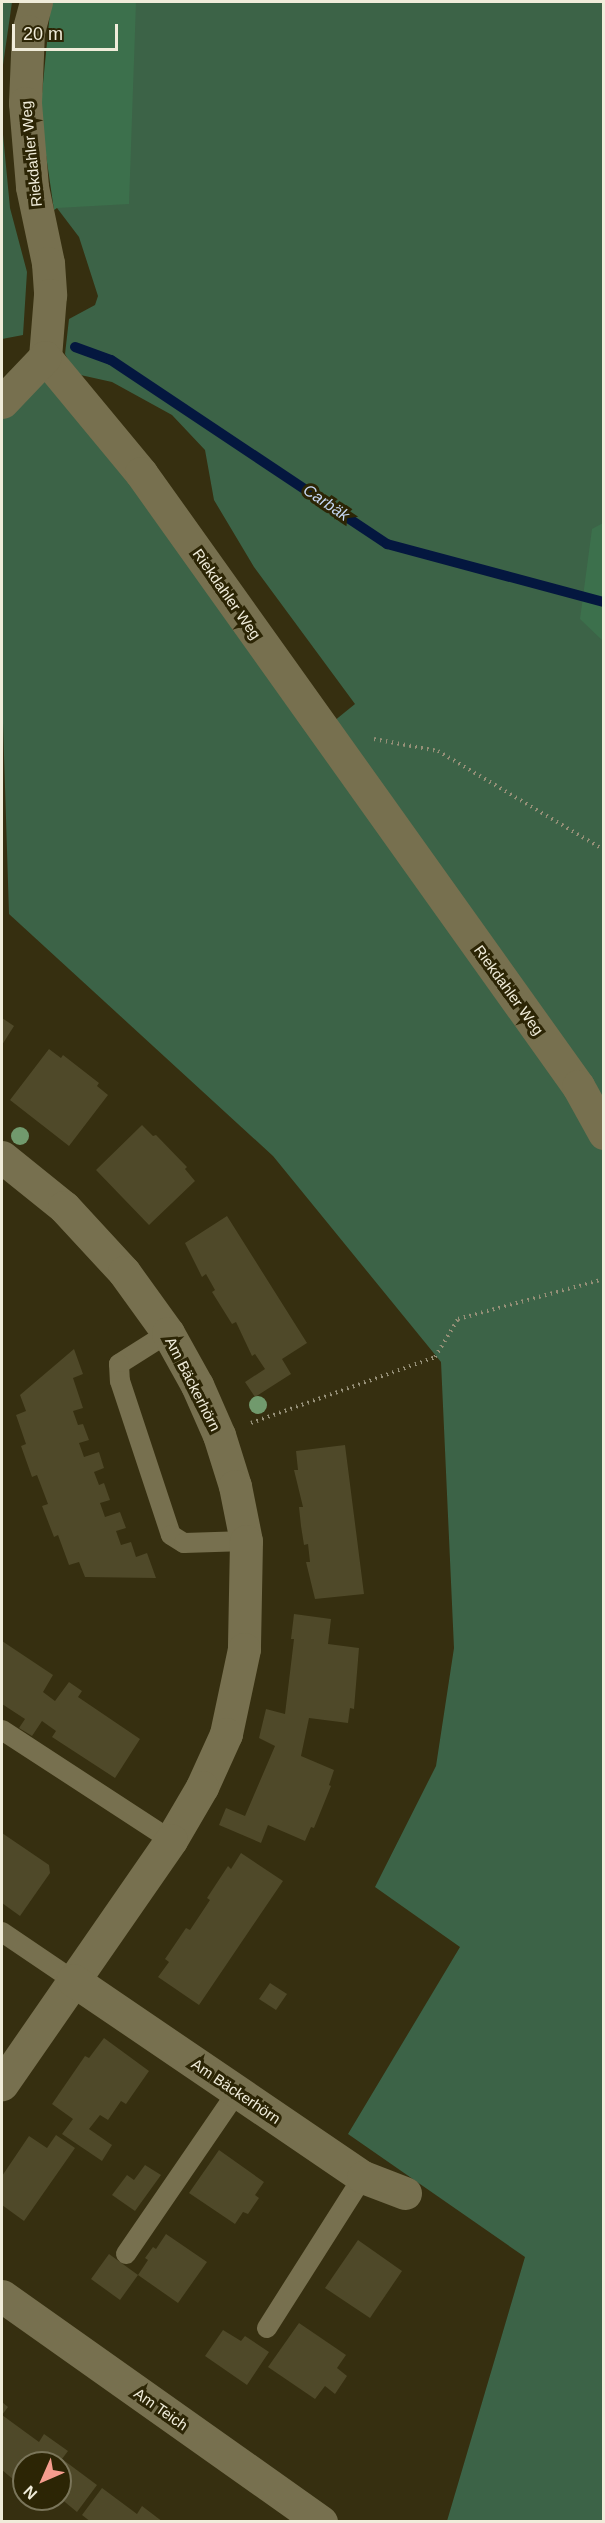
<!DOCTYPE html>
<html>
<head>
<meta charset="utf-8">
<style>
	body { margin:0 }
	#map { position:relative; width:605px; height:2523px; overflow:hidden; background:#362f10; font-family:Arial,sans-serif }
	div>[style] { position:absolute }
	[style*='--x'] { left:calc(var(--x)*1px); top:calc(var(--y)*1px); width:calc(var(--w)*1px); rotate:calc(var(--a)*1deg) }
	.green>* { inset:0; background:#3c6347 }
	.forest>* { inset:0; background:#3c704c }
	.stream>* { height:10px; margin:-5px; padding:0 5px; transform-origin:5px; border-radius:5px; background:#04173f }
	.building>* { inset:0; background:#4f4929 }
	.path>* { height:4px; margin-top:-2px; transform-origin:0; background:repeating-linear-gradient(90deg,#969078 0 1.5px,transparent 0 6px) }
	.service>* { height:20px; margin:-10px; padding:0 10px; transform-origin:10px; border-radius:10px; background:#77704f }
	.minor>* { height:33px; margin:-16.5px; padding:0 16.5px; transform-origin:16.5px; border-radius:16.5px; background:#77704f }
	.trees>* { width:18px; height:18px; margin:-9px; border-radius:50%; background:#719a6d }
	span { translate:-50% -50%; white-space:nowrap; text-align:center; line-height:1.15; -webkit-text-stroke:6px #2c2505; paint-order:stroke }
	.street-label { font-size:15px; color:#f0ecda }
	.water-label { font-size:16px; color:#c6d7f4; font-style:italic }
	.frame { position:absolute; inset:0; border:3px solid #f0ecda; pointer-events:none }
	.north { position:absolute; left:12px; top:2451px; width:60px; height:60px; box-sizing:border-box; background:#2c2505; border:2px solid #7a755a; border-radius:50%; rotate:225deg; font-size:16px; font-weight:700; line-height:24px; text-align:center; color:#f0ecda }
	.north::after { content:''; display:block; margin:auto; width:21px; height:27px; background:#f59d8e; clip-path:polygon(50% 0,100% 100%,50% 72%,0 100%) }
	.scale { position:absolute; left:12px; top:24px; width:106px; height:27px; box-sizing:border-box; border:3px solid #f0ecda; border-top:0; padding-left:8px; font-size:18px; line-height:21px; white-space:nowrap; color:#f0ecda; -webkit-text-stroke:4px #2c2505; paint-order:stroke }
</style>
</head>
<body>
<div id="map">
	<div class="green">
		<i style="clip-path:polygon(2px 2px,12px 2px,2px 72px)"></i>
		<i style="clip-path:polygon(62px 2px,603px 2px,603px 2521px,447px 2521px,525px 2257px,348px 2134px,460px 1947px,375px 1887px,436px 1766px,454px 1648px,441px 1362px,273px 1156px,9px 914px,2px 691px,2px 405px,45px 357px,323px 730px,355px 704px,254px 567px,214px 500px,205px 450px,172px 415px,112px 382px,76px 374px,65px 354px,69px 319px,95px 305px,98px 296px,79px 237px,57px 208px)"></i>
		<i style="clip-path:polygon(2px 124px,10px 208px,27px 272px,23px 335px,2px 339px)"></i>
	</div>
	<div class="forest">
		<i style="clip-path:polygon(51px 2px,136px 2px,129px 204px,57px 208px,54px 210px,40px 114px)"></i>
		<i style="clip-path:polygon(603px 523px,603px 641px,580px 619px,592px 529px)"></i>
	</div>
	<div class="stream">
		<i style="--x:75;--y:347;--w:38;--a:20"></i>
		<i style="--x:111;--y:360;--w:332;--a:33.7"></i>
		<i style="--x:387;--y:544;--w:225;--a:15"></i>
	</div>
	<div class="building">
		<i style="clip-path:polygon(2px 1018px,14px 1026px,2px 1045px)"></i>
		<i style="clip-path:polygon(49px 1049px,61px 1058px,63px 1055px,99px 1083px,97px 1086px,108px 1095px,69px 1146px,10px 1100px)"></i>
		<i style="clip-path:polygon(142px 1125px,153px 1136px,156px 1135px,187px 1167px,185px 1169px,195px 1181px,149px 1225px,96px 1170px)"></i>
		<i style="clip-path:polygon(227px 1216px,307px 1343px,282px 1359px,291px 1374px,255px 1397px,245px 1382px,265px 1369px,255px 1354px,252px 1356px,236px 1322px,232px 1324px,212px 1292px,215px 1290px,206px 1274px,202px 1277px,185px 1243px)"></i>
		<i style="clip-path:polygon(74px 1349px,83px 1374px,73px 1378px,83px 1408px,73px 1411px,78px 1425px,83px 1424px,89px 1440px,79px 1443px,84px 1457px,99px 1452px,104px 1468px,94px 1472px,99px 1485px,104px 1483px,110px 1500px,100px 1503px,105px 1517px,120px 1512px,126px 1528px,116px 1531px,121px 1545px,131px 1542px,136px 1557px,147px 1553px,156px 1578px,85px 1577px,79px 1562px,69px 1565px,58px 1535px,54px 1537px,42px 1506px,48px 1504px,37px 1475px,32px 1477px,21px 1446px,26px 1444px,16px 1415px,26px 1411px,20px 1395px)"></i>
		<i style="clip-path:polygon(345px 1445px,364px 1594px,315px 1599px,306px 1562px,310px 1562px,308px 1544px,304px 1545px,301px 1526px,299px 1507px,303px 1507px,294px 1470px,298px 1470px,296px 1451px)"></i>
		<i style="clip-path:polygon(294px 1614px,331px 1619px,328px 1644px,359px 1648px,354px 1709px,350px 1708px,348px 1723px,309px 1718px,301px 1756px,334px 1770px,329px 1785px,331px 1786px,314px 1828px,311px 1827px,305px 1841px,268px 1825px,261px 1843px,219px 1825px,226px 1808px,245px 1816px,275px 1746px,259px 1738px,266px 1709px,285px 1714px,294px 1639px,291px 1639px)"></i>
		<i style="clip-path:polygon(2px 1641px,53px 1675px,43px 1692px,55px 1701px,69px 1682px,82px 1691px,78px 1697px,140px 1739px,115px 1778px,52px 1737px,56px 1731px,42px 1721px,32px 1736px,19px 1728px,25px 1719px,2px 1704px)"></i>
		<i style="clip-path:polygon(2px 1833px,49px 1865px,50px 1873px,20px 1916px,2px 1903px)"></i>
		<i style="clip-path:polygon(241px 1853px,283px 1881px,199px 2005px,158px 1977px,169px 1962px,165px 1959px,186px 1928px,190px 1930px,210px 1900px,207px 1898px,228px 1866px,231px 1869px)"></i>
		<i style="clip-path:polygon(270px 1983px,287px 1994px,276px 2010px,259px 1999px)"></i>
		<i style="clip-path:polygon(104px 2038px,149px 2071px,126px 2104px,121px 2101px,108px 2120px,100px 2115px,89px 2129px,112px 2145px,102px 2161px,62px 2134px,73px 2119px,52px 2104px,85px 2056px,89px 2058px)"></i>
		<i style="clip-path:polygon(56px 2135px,75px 2148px,24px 2221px,2px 2205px,2px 2176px,29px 2136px,47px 2148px)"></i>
		<i style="clip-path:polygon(219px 2150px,264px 2182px,255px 2195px,259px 2198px,248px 2214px,243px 2212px,235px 2224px,189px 2193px)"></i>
		<i style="clip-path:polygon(145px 2165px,161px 2175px,135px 2211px,112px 2195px,127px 2175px,134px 2180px)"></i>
		<i style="clip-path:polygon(166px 2234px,207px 2262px,178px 2303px,138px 2275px,148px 2260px,145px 2258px,153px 2247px,156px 2249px)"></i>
		<i style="clip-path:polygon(358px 2240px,402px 2271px,370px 2318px,325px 2288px)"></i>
		<i style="clip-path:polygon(109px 2254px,138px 2275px,120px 2300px,91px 2279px)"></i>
		<i style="clip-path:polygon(299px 2323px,346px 2355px,337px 2368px,347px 2376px,335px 2394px,325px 2386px,315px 2399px,268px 2367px)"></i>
		<i style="clip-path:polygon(223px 2330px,241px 2341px,245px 2336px,269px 2352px,247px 2385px,205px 2356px)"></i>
		<i style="clip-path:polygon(2px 2402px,8px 2407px,2px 2415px,39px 2442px,44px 2434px,68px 2451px,62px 2459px,97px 2485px,77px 2512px,60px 2498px,60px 2463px,24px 2463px,24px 2471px,21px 2469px,14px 2480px,2px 2470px)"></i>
		<i style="clip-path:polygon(102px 2488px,137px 2514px,142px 2506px,163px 2522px,91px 2522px,82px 2515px)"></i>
		<i style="clip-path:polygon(40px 2499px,53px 2499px,49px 2505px)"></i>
	</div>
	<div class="path">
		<i style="--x:374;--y:739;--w:65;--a:10.6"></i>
		<i style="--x:438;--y:751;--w:193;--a:30.8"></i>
		<i style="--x:251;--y:1423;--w:195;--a:-19.7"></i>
		<i style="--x:435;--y:1357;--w:44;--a:-58.8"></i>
		<i style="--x:458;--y:1319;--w:151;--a:-15.3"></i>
	</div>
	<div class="service">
		<i style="--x:168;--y:1333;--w:58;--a:147.7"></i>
		<i style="--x:119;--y:1364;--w:17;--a:87"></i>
		<i style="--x:120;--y:1381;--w:162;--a:71.7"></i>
		<i style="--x:171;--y:1535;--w:15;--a:32"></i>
		<i style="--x:184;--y:1543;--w:62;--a:-1.8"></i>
		<i style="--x:2;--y:1730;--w:202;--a:33.1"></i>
		<i style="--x:2;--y:1932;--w:86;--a:34.1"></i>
		<i style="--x:126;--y:2254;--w:196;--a:-55.6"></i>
		<i style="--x:267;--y:2328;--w:179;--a:-57.6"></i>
	</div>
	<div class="minor">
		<i style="--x:36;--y:2;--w:30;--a:105"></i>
		<i style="--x:28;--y:31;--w:72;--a:92.4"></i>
		<i style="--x:25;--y:103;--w:84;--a:85.2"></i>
		<i style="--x:32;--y:187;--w:78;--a:78.1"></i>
		<i style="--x:48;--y:263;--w:32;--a:86"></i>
		<i style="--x:50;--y:295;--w:62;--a:94.6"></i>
		<i style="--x:45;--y:357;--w:151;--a:50.4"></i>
		<i style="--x:141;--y:473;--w:753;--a:54.52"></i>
		<i style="--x:578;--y:1086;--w:54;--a:61"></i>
		<i style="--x:2;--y:402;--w:62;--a:-46.3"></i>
		<i style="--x:2;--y:1157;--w:80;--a:38.9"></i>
		<i style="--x:64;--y:1207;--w:88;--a:47.3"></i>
		<i style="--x:124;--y:1272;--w:75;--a:54.2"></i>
		<i style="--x:168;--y:1333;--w:60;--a:60.9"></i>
		<i style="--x:197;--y:1385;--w:55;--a:66.3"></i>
		<i style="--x:219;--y:1435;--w:53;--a:72.6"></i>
		<i style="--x:235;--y:1486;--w:56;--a:78.7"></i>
		<i style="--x:246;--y:1541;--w:108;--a:91.1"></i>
		<i style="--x:244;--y:1649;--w:87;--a:102"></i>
		<i style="--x:226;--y:1734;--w:58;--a:114.4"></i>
		<i style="--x:202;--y:1787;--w:61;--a:120.3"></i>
		<i style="--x:171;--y:1840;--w:297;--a:124.7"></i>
		<i style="--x:73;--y:1980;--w:351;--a:34.2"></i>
		<i style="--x:363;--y:2177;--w:45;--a:20.9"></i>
		<i style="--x:2;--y:2296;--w:391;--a:35.3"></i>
	</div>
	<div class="trees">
		<i style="left:20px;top:1136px"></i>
		<i style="left:258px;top:1405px"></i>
	</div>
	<div class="street-label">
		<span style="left:31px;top:154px;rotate:-96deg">Riekdahler Weg</span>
		<span style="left:227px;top:594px;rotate:55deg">Riekdahler Weg</span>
		<span style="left:509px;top:990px;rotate:54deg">Riekdahler Weg</span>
		<span style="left:193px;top:1384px;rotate:63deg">Am Bäckerhörn</span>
		<span style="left:236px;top:2091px;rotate:34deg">Am Bäckerhörn</span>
		<span style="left:161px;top:2409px;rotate:35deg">Am Teich</span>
	</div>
	<div class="water-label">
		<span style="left:326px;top:503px;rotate:34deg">Carbäk</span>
	</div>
	<div class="frame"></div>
	<div class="north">N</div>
	<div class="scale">20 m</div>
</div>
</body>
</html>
